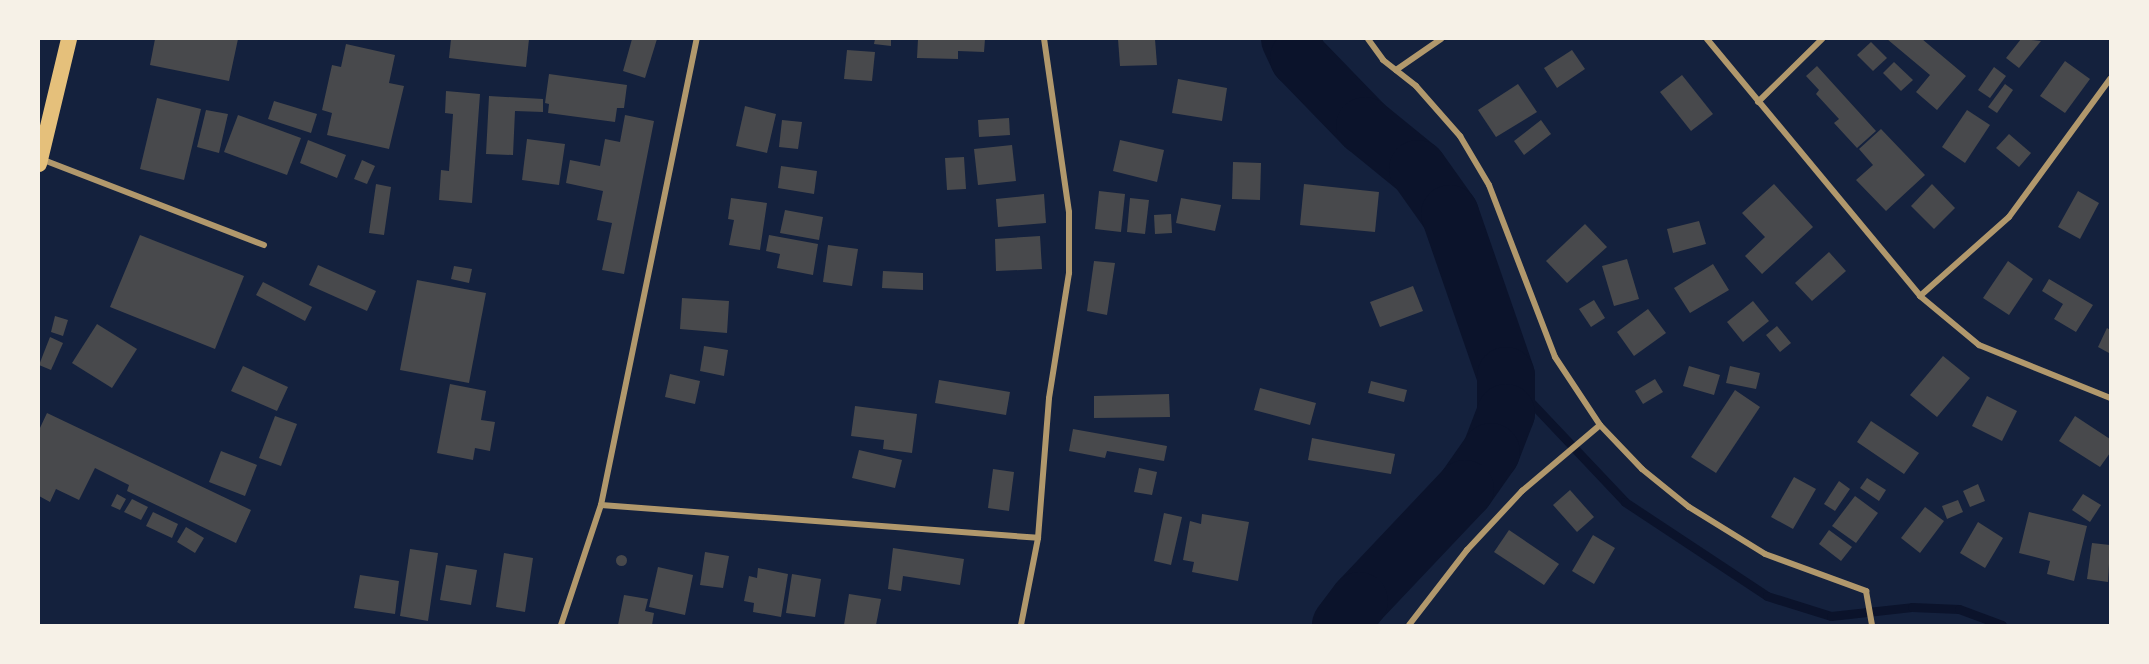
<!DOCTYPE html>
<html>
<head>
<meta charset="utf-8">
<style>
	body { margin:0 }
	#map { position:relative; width:2149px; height:664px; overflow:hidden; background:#14213d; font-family:"Libre Baskerville",serif }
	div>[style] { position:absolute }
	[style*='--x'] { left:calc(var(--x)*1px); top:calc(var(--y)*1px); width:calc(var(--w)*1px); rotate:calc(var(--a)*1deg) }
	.stream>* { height:9px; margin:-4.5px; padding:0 4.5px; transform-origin:4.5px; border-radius:4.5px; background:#0b132b }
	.river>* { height:58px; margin:-29px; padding:0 29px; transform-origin:29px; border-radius:29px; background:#0b132b }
	.building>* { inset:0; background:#48494c }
	.round { border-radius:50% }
	.minor>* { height:6px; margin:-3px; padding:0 3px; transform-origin:3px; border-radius:3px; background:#b1986c }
	.trunk>* { height:16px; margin:-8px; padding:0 8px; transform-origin:8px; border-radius:8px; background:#e5c07b }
	span { translate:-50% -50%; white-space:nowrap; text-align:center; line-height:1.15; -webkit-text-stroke:5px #f6f1e7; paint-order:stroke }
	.frame { position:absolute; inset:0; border:40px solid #f6f1e7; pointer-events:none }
</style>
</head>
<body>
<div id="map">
	<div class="stream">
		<i style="--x:1506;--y:376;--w:173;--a:46.6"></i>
		<i style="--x:1625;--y:502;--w:170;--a:33.5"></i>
		<i style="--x:1767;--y:596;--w:67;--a:17.4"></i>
		<i style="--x:1831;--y:616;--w:81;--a:-6.3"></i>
		<i style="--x:1912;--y:607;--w:47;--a:2.4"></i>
		<i style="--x:1959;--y:609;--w:46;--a:20.4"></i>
	</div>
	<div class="river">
		<i style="--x:1290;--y:39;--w:21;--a:65"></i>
		<i style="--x:1299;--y:58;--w:95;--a:45.9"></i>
		<i style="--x:1365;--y:126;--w:68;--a:39.1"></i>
		<i style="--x:1418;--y:169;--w:55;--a:54.6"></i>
		<i style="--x:1450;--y:214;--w:171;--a:70.9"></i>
		<i style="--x:1506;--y:376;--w:37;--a:90"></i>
		<i style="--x:1506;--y:413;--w:42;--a:111"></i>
		<i style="--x:1491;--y:452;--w:45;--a:125.1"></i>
		<i style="--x:1465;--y:489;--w:154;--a:133.4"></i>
		<i style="--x:1359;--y:601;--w:30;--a:127"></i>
	</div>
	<div class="building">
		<i style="clip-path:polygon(155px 39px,238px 39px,229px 81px,150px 65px)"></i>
		<i style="clip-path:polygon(451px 39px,529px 39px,526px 67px,449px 58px)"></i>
		<i style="clip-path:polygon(632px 39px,657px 39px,645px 78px,623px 71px)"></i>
		<i style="clip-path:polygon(875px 39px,891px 39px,891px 46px,874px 44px)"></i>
		<i style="clip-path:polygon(918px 39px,985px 39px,984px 52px,958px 51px,958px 59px,917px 58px)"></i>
		<i style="clip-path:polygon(1118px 39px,1155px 39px,1157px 65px,1120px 66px)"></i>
		<i style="clip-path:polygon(1887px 39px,1922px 39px,1966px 76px,1937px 110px,1916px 92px,1930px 75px)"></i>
		<i style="clip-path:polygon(2021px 39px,2041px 41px,2019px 68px,2006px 58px)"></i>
		<i style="clip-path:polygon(1871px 42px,1887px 58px,1873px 71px,1857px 55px)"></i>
		<i style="clip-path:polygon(346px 44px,395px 55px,389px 83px,404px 86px,389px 149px,327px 135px,332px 113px,322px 110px,332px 65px,341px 67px)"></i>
		<i style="clip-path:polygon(847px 50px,875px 52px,872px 81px,844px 79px)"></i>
		<i style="clip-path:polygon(1572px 50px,1585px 69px,1557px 88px,1544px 68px)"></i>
		<i style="clip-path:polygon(2065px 61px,2090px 79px,2065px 113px,2040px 96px)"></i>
		<i style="clip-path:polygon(1894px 62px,1913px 80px,1901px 91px,1883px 73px)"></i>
		<i style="clip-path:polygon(1817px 66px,1876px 131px,1857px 148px,1834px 123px,1839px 119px,1816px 94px,1819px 90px,1806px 76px)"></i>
		<i style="clip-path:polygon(1994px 67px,2006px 76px,1990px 98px,1978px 90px)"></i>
		<i style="clip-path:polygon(549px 74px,627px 85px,624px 108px,617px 108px,615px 122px,548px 113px,549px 104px,545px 103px)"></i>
		<i style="clip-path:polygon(1682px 75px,1713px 114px,1691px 131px,1660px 92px)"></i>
		<i style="clip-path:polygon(1178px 79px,1227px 88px,1222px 121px,1172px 113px)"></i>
		<i style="clip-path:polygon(1518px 84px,1537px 112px,1496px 137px,1478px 110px)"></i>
		<i style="clip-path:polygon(2005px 84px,2013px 90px,1997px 113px,1988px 107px)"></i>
		<i style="clip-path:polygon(446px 91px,480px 94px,472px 203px,439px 200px,441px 170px,449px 171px,453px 114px,445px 113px)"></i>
		<i style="clip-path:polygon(489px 96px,543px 99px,543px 112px,515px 111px,513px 155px,486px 154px)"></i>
		<i style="clip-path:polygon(157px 98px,201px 109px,184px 180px,140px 169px)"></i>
		<i style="clip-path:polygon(274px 101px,317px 114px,311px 133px,268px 119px)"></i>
		<i style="clip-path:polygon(745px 106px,776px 114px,767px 153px,736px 146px)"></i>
		<i style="clip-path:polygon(206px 110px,228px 114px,219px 153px,197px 147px)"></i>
		<i style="clip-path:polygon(1967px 110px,1990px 125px,1965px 163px,1942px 147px)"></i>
		<i style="clip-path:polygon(238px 115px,301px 138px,287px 175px,224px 152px)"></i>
		<i style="clip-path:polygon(625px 115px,654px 121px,624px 274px,602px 270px,612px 223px,597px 220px,603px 191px,566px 183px,570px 160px,600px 166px,605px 139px,620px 142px)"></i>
		<i style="clip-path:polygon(1009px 118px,1010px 135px,979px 137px,978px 120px)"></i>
		<i style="clip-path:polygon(782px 120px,802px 122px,798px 149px,779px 147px)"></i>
		<i style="clip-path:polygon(1541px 120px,1551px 134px,1524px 155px,1514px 141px)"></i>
		<i style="clip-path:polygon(1881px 129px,1925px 175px,1886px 211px,1856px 180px,1873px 165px,1859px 149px)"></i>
		<i style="clip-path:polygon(2009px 134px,2031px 153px,2019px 167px,1996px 148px)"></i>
		<i style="clip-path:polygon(527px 139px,565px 144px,559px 185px,522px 180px)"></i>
		<i style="clip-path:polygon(308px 140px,346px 155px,337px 178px,300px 163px)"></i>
		<i style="clip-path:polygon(1120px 140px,1164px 150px,1157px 182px,1113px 171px)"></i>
		<i style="clip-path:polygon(1012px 145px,1016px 181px,978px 185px,974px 149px)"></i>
		<i style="clip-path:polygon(964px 157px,966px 189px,947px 190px,945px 158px)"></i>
		<i style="clip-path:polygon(362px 160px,375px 166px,367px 184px,354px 179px)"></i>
		<i style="clip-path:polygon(1233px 162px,1261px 163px,1260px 200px,1232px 199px)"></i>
		<i style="clip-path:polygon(781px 166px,817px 171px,814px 194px,778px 188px)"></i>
		<i style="clip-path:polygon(376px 184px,391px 187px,384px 235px,369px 233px)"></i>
		<i style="clip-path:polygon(1304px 184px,1379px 192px,1375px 232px,1300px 225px)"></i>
		<i style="clip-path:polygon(1774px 184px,1813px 227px,1762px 274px,1745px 256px,1765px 237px,1742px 213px)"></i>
		<i style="clip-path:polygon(1932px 184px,1955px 208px,1934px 229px,1911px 206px)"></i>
		<i style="clip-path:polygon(1099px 191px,1125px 194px,1121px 232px,1095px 229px)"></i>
		<i style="clip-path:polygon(2078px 191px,2099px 203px,2080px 239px,2058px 227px)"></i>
		<i style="clip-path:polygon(1044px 194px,1046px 223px,998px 227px,996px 199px)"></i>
		<i style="clip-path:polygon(731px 198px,767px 203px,760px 250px,729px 245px,734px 220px,728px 219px)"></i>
		<i style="clip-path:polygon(1130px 198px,1149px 200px,1145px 234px,1127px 232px)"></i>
		<i style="clip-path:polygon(1181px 198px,1221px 205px,1215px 231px,1176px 223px)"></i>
		<i style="clip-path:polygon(785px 210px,823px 217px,819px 240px,780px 233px)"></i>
		<i style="clip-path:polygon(1171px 214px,1172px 233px,1155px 234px,1154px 215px)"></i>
		<i style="clip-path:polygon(1699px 221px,1706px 244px,1673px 253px,1667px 229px)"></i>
		<i style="clip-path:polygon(1585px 224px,1607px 247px,1567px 283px,1546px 261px)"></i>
		<i style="clip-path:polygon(140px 235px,244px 276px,215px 349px,110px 307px)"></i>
		<i style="clip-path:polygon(769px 235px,818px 244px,813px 275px,777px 268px,780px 254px,766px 251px)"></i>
		<i style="clip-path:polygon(1040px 236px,1042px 269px,996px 271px,995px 239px)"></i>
		<i style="clip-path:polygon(828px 245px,858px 249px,852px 286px,823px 282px)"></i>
		<i style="clip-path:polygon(1829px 252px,1846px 271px,1812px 301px,1795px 283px)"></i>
		<i style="clip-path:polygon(1627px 259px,1639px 299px,1614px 306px,1602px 266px)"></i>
		<i style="clip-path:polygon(1094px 261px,1115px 263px,1107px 315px,1087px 311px)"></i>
		<i style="clip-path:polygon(2008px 261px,2033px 279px,2009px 315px,1983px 298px)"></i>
		<i style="clip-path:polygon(1713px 264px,1729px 290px,1690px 313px,1674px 288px)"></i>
		<i style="clip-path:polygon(318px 265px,376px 291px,367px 311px,309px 285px)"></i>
		<i style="clip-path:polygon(454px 266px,472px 269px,469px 283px,451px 279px)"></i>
		<i style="clip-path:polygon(883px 271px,923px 273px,923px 290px,882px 288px)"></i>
		<i style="clip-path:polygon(2049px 279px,2093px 305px,2076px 332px,2054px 319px,2063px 304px,2042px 291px)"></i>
		<i style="clip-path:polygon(417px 280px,486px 293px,469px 383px,400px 370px)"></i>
		<i style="clip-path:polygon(263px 282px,312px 307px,305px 321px,256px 295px)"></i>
		<i style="clip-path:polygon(1413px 286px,1423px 311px,1380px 327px,1370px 302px)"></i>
		<i style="clip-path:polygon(682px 298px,729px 301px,727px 333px,680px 329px)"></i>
		<i style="clip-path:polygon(1594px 300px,1605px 318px,1591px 327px,1579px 309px)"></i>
		<i style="clip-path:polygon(1753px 301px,1769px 321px,1743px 342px,1727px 322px)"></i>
		<i style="clip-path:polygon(1648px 309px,1666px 333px,1634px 356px,1617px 332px)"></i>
		<i style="clip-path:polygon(55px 316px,68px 320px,63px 336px,51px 332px)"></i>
		<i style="clip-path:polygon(97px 324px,137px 349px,112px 388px,72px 363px)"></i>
		<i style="clip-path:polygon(1777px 326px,1791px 343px,1780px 352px,1766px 335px)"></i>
		<i style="clip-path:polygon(2107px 328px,2110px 330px,2109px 353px,2098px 347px)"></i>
		<i style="clip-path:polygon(50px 337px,63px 343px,51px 370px,39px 365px)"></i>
		<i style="clip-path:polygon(704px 346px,728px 350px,724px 376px,700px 371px)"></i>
		<i style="clip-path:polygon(1943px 356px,1970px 378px,1937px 417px,1910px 395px)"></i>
		<i style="clip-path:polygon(243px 366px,288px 387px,277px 411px,231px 391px)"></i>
		<i style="clip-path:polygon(1689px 366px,1720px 375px,1714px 395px,1683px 386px)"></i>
		<i style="clip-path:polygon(1730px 366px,1760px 373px,1756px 389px,1726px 383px)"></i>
		<i style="clip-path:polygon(670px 374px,700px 381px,695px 404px,665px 397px)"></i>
		<i style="clip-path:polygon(1655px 379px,1663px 392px,1643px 404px,1635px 391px)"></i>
		<i style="clip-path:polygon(939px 380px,1010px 392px,1006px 415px,935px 403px)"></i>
		<i style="clip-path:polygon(1371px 381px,1407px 390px,1404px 402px,1368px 393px)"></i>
		<i style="clip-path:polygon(450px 384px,486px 391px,481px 420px,495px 422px,490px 451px,475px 448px,473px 460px,437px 453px)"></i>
		<i style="clip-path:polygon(1260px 388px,1316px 403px,1310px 425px,1254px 410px)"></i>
		<i style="clip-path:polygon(1735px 390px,1760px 407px,1716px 473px,1691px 457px)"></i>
		<i style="clip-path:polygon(1169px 394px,1170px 417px,1094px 418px,1094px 396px)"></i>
		<i style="clip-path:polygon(1987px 396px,2017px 411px,2002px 441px,1972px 426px)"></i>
		<i style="clip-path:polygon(855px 406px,917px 414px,912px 453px,883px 449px,884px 440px,851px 436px)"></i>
		<i style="clip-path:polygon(47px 413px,251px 510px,236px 543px,127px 491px,129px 485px,95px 468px,79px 500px,56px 489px,50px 502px,39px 496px,39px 430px)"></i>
		<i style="clip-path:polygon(275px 416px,297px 424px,281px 466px,259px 458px)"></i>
		<i style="clip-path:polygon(2075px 416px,2110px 439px,2110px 453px,2100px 467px,2059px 441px)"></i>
		<i style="clip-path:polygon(1871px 421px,1919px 453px,1904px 474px,1857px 442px)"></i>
		<i style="clip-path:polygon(1073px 429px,1167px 446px,1164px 461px,1107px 451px,1105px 458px,1069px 451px)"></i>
		<i style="clip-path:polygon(1312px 438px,1395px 454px,1391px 474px,1308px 460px)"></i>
		<i style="clip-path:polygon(859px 450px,902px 460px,895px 488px,852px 478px)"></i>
		<i style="clip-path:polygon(221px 451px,257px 465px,245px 496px,209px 482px)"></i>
		<i style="clip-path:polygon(1139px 468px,1157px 472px,1152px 495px,1134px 492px)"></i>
		<i style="clip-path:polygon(993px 469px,1014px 472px,1009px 511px,988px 508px)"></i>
		<i style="clip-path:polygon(1794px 477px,1816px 489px,1793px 529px,1771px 517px)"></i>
		<i style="clip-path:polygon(1867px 478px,1886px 490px,1879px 501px,1860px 488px)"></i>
		<i style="clip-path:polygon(1839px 481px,1850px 489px,1835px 511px,1824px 504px)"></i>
		<i style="clip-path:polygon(1978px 484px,1985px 501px,1970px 507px,1963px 491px)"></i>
		<i style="clip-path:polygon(1570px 490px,1594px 517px,1577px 532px,1553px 505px)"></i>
		<i style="clip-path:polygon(117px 494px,126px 499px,120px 510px,111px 506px)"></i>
		<i style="clip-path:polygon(2083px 494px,2101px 505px,2090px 522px,2072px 510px)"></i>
		<i style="clip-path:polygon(1855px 496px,1878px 513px,1856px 543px,1832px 526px)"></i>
		<i style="clip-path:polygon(132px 499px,148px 507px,141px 520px,124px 512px)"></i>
		<i style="clip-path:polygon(1958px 500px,1963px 512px,1947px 519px,1942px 506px)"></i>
		<i style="clip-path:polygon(1925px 507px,1944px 521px,1920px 553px,1901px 538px)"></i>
		<i style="clip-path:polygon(153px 512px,178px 524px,172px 538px,146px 526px)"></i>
		<i style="clip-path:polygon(2029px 512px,2087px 526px,2074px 581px,2047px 574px,2050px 561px,2019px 553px)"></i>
		<i style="clip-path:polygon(1164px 513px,1182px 517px,1171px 565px,1154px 561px)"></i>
		<i style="clip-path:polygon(1202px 514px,1249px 522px,1238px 581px,1192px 572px,1194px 562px,1183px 560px,1190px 521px,1201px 524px)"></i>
		<i style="clip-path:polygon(1978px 522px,2003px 538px,1985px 568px,1960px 553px)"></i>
		<i style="clip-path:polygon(186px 527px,204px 538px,195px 553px,177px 542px)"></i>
		<i style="clip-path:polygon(1509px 530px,1559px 564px,1544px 585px,1494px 552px)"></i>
		<i style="clip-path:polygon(1829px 530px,1852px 547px,1841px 561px,1819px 544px)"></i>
		<i style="clip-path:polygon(1593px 535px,1615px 548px,1594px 584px,1572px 571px)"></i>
		<i style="clip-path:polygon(2092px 543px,2110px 545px,2108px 582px,2087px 579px)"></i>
		<i style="clip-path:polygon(893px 548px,964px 559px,960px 585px,903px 576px,901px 591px,888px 589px)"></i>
		<i style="clip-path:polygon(410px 549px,438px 553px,428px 621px,400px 616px)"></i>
		<i style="clip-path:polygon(705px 552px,729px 556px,723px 588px,700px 585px)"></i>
		<i style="clip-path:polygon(504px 553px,533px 558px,525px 612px,496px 607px)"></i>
		<i class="round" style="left:615.5px;top:554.5px;width:11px;height:11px"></i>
		<i style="clip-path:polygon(446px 565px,477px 570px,471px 605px,440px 600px)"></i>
		<i style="clip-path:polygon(658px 567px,693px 575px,685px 615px,649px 607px)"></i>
		<i style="clip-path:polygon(758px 568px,788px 574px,781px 617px,753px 612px,754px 603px,744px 601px,749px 576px,757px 578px)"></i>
		<i style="clip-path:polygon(792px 574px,821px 579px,815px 617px,786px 613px)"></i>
		<i style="clip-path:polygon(360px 575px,399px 581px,395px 614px,354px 608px)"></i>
		<i style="clip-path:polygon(849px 594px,881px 599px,876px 625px,844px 625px)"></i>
		<i style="clip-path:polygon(624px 595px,648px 599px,645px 611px,654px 613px,652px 625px,618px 625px)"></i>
	</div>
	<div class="minor">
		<i style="--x:1368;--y:39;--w:26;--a:54"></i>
		<i style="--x:1383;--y:60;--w:42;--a:38.2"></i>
		<i style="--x:1416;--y:86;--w:67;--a:48.7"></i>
		<i style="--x:1460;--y:136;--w:57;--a:59.4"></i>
		<i style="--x:1489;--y:185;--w:184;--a:69"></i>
		<i style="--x:1555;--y:357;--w:82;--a:56.5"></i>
		<i style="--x:1600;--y:425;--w:61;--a:46.3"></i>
		<i style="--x:1642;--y:469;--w:60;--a:39"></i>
		<i style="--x:1689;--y:507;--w:89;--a:31.7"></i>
		<i style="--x:1765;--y:554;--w:108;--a:20.1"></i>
		<i style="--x:1866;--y:591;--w:35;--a:80"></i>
		<i style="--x:1707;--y:39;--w:334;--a:50.3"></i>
		<i style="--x:1920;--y:296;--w:77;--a:39.7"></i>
		<i style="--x:1979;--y:345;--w:141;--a:22"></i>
		<i style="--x:1396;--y:70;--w:55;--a:-34.6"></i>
		<i style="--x:1758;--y:102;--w:90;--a:-44.5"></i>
		<i style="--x:41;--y:159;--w:239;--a:21.1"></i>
		<i style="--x:1920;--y:296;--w:119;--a:-41.6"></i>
		<i style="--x:2009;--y:217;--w:171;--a:-53.8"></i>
		<i style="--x:601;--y:505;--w:438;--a:4.3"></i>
		<i style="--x:561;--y:625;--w:126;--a:-71.6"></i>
		<i style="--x:601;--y:505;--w:476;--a:-78.4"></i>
		<i style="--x:1021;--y:625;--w:89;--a:-78.9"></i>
		<i style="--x:1038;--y:538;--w:140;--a:-85.5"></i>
		<i style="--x:1049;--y:398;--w:127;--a:-80.9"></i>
		<i style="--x:1069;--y:273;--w:61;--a:-90"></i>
		<i style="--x:1069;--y:212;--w:175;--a:-98.2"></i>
		<i style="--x:1409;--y:625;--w:95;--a:-52.3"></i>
		<i style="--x:1467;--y:550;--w:81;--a:-47"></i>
		<i style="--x:1522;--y:491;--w:102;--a:-40.2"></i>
	</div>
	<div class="trunk">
		<i style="--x:39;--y:164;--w:129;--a:-76.5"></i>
	</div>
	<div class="frame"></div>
</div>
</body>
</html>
